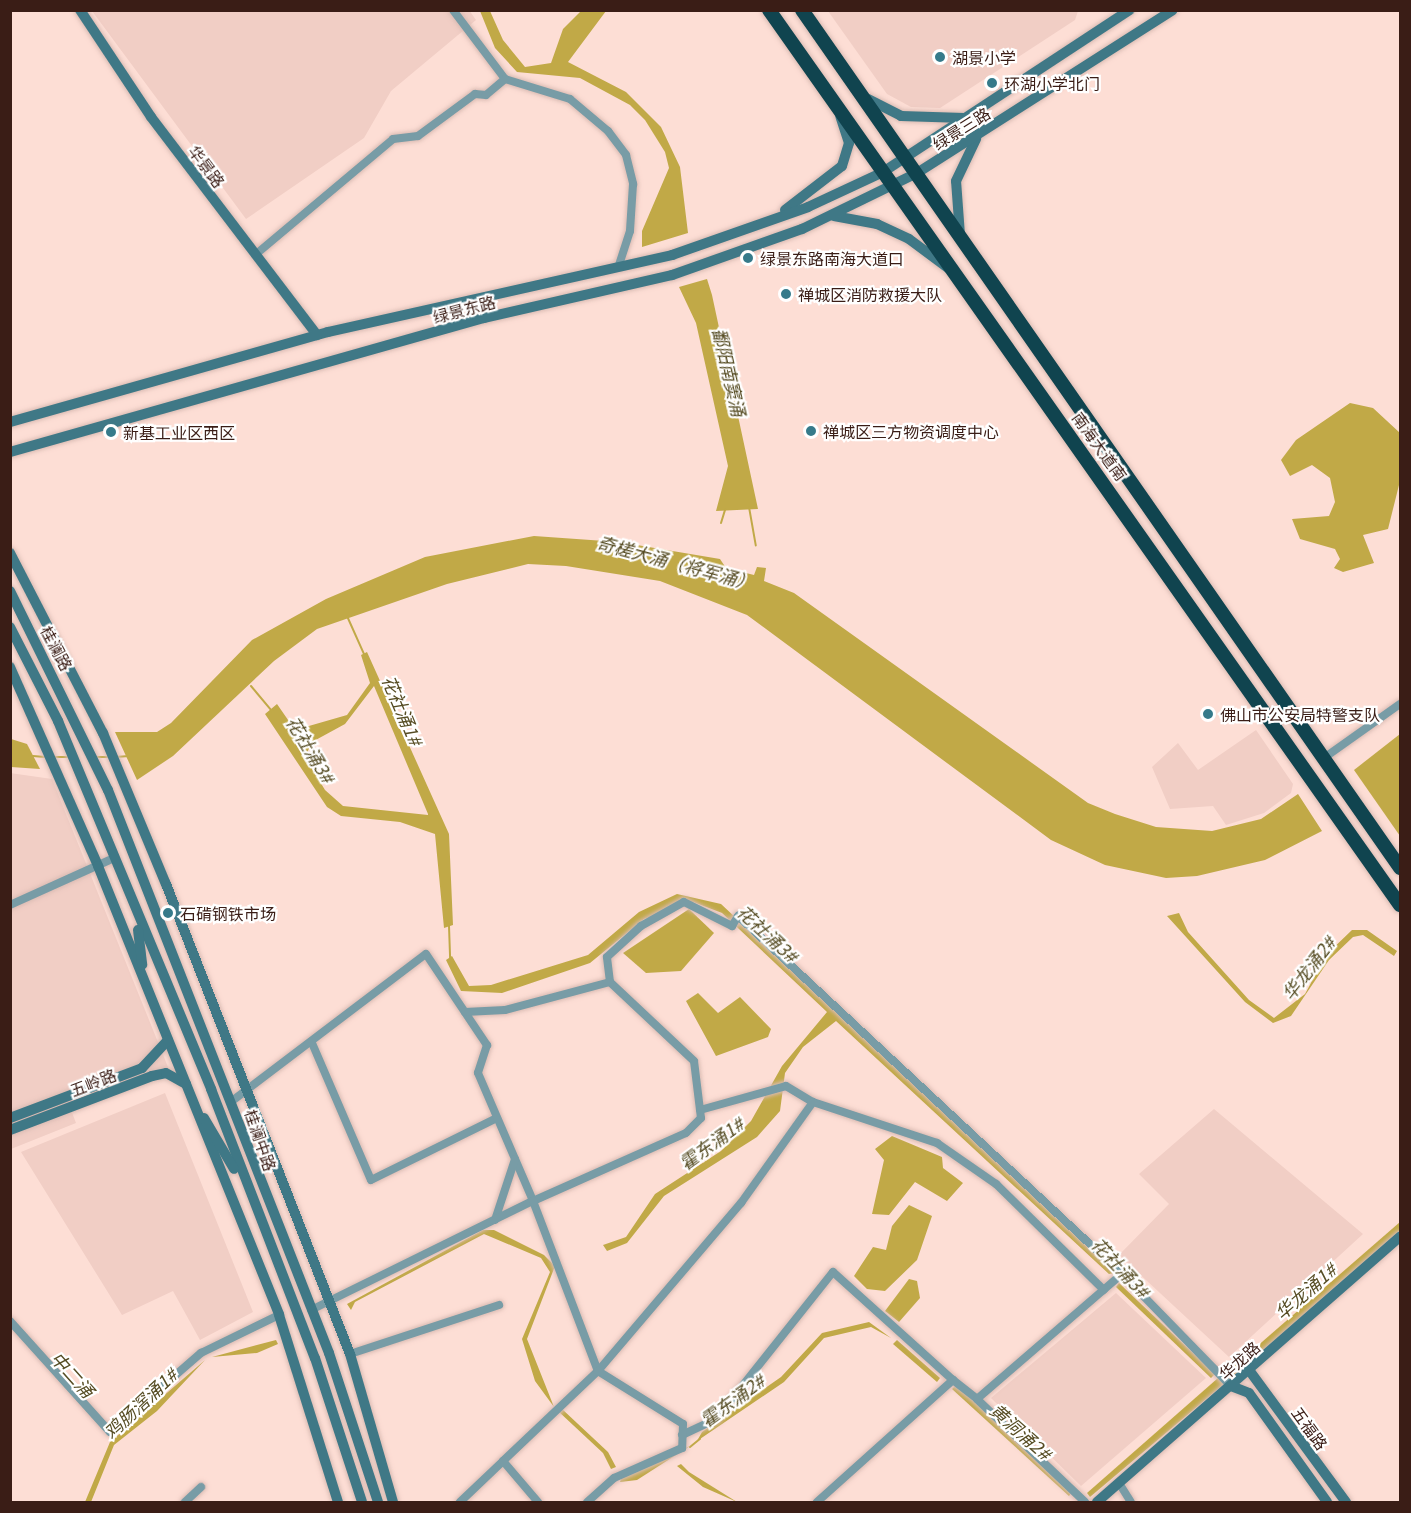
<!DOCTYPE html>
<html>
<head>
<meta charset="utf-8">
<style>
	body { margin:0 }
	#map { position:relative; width:1411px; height:1513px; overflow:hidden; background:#fdded5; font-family:Georgia,"Noto Sans SC",serif }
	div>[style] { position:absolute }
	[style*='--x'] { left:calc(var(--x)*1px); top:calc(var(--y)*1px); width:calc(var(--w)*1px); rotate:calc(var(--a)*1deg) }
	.built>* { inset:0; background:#f1cec5 }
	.water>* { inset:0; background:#c1a947 }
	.stream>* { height:2px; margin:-1px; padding:0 1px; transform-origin:1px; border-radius:1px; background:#c1a947 }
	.roads { filter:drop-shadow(0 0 2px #dabbb3) drop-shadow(0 0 2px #dabbb3) }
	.street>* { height:8px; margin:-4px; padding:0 4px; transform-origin:4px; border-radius:4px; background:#789ca6 }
	.secondary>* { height:10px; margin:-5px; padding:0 5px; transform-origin:5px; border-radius:5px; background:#3f7886 }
	.highway>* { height:14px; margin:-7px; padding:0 7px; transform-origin:7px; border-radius:7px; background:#10444f }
	.dots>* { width:16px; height:16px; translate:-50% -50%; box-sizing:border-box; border:3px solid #fff; border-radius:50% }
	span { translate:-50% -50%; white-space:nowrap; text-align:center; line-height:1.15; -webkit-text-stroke:4.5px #fff; paint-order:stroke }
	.poi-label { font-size:16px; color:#3a1d16 }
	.left { translate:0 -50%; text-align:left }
	.street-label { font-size:16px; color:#3a1d16 }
	.water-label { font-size:18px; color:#564c23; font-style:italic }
	.frame { position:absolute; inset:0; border:12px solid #3a1d16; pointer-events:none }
</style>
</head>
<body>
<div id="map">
	<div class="built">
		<i style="clip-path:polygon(469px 10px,476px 20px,391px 91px,364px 138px,246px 219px,92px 11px)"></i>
		<i style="clip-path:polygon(828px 11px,1078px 11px,1075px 20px,940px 108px,911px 107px,887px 94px)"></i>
		<i style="clip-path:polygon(1256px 730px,1293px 784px,1291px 793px,1264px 813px,1226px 825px,1213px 806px,1170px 809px,1152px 767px,1178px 743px,1198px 770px)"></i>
		<i style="clip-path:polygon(10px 773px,52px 779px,170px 1072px,71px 1110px,76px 1123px,11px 1149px)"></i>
		<i style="clip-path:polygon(165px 1093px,253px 1312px,200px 1340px,173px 1291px,122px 1315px,21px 1152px)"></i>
		<i style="clip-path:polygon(1214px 1109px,1363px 1234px,1229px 1357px,1119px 1255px,1169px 1204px,1139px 1174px)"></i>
		<i style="clip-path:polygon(1116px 1293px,1206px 1378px,1081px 1486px,991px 1398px)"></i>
	</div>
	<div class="water">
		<i style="clip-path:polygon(480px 11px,490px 11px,503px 40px,525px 67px,551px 63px,563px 29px,581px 11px,606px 11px,568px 62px,626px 92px,661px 127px,680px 167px,688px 233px,642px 247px,642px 231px,669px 168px,665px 152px,645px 120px,630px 105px,580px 78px,517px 72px,495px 48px)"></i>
		<i style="clip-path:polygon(707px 279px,712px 295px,758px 509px,716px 511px,728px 466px,696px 323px,679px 287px)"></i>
		<i style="clip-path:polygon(1350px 403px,1373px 408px,1400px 433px,1400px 481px,1388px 529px,1363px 535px,1374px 563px,1343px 572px,1334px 568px,1340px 559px,1335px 549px,1300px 539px,1292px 519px,1329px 516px,1335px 502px,1330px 478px,1312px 465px,1290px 476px,1281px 460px,1296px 440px)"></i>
		<i style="clip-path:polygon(534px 536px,619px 542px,720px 559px,726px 568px,754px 575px,757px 567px,766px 568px,764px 581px,794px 593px,1088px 803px,1115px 814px,1156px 827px,1212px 831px,1261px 819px,1298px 794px,1322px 831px,1265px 860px,1197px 876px,1166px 878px,1105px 865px,1051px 840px,747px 615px,660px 581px,566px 566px,528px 564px,447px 584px,317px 629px,274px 661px,173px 756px,137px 780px,115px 732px,157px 732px,171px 723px,252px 640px,326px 599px,425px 557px)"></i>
		<i style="clip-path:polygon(evenodd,367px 652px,449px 834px,453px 925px,444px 928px,435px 834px,400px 822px,341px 816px,327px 807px,265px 714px,277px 704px,295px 730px,347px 715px,370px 683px,361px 655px,367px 652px,374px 686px,428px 814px,428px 815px,343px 806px,325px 790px,305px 757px,312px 742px,345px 724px,374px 686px)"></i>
		<i style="clip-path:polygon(1400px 734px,1400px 836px,1354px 770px)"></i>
		<i style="clip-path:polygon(11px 739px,27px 744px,40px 769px,11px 767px)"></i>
		<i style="clip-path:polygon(677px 894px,721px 904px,1115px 1273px,1109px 1274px,836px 1021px,803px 1047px,785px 1073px,780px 1111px,757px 1137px,664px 1196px,627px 1243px,607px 1251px,603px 1245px,626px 1237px,655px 1194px,721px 1151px,751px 1121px,782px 1066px,827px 1012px,722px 913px,693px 902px,644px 919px,590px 963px,502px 993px,461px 991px,446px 960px,452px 956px,469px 986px,491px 985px,588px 955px,639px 912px)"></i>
		<i style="clip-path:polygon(689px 909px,714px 933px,681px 971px,646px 973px,623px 953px)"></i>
		<i style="clip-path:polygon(1179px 913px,1188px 932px,1249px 1000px,1274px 1018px,1305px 994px,1326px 955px,1352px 930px,1367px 930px,1397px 951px,1394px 956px,1363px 935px,1353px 937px,1329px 960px,1291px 1016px,1273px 1023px,1245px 1002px,1167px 916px)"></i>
		<i style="clip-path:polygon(698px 993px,718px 1013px,740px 997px,771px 1029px,768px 1037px,716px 1056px,686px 1001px)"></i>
		<i style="clip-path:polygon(892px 1136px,942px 1157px,943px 1168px,963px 1183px,947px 1201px,915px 1182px,889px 1215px,872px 1214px,884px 1160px,875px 1149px)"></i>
		<i style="clip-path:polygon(909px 1205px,932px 1216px,917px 1260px,885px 1291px,867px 1289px,854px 1276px,873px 1247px,886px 1250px,892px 1226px)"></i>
		<i style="clip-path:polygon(1400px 1222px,1400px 1230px,1230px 1379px,1231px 1369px)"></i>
		<i style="clip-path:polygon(483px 1230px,494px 1230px,544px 1255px,555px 1266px,527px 1339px,554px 1407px,535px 1381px,522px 1339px,550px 1272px,541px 1258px,484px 1234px,355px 1302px,351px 1310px,347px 1304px)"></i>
		<i style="clip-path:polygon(909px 1279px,917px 1281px,920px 1298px,899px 1322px,885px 1311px)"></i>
		<i style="clip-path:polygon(1119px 1283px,1215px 1374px,1211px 1378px,1116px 1287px)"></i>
		<i style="clip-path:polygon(869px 1322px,891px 1338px,871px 1327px,824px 1338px,784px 1382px,697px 1441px,702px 1432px,781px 1377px,822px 1333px)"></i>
		<i style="clip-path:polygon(276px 1340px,278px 1344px,257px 1353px,212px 1357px)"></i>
		<i style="clip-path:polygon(897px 1340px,940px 1378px,937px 1382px,893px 1344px)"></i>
		<i style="clip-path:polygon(205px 1360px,157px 1411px,114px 1445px,91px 1502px,85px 1502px,110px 1442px)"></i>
		<i style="clip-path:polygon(1218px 1378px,1224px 1384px,1090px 1497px,1087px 1493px)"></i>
		<i style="clip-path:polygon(956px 1385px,1072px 1492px,1069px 1496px,952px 1389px)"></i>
		<i style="clip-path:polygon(562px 1409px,608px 1452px,616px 1467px,611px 1469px,603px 1453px,558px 1411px)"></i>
		<i style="clip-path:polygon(690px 1446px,637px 1480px,620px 1482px,622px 1476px)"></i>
		<i style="clip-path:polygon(681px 1464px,689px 1472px,737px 1502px,703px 1487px,677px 1466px)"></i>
	</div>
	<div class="stream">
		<i style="--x:749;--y:507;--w:39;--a:80"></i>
		<i style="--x:721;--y:523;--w:14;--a:-73"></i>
		<i style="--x:347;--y:616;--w:42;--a:65.9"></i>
		<i style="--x:251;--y:686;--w:33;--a:50"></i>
		<i style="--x:33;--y:756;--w:12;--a:5"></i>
		<i style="--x:53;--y:757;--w:16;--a:0"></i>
		<i style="--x:95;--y:757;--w:13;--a:0"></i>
		<i style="--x:116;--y:757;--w:13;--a:-4"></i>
		<i style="--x:449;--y:926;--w:33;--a:88"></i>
		<i style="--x:690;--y:1447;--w:13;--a:-39"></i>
	</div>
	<div class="roads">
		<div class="street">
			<i style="--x:453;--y:10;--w:86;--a:53"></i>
			<i style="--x:505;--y:79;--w:68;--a:17.1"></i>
			<i style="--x:570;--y:99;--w:50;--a:40.1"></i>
			<i style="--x:608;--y:131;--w:30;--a:53"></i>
			<i style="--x:626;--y:155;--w:30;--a:76"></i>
			<i style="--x:633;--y:184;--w:47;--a:93.7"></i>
			<i style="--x:630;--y:231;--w:38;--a:108"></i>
			<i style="--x:255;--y:255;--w:180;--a:-40"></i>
			<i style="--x:393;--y:139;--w:25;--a:-7"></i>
			<i style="--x:418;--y:136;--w:71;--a:-36.4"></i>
			<i style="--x:475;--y:94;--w:11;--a:5"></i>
			<i style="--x:486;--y:95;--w:25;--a:-40"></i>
			<i style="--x:1324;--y:758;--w:93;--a:-35.4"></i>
			<i style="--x:10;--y:905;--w:112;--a:-24.3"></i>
			<i style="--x:610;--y:982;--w:25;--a:-97"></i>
			<i style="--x:607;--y:957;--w:46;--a:-42.4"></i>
			<i style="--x:641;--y:926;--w:49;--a:-29.2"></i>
			<i style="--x:684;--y:902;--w:54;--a:26.6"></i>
			<i style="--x:732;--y:926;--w:12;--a:-59"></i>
			<i style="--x:738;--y:916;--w:525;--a:42.99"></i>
			<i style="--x:312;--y:1043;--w:149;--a:66.7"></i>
			<i style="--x:371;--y:1180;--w:140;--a:-26.2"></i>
			<i style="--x:232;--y:1101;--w:243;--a:-37.2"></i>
			<i style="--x:426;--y:954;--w:110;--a:56.2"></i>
			<i style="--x:487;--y:1045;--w:29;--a:108"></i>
			<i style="--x:478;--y:1073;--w:139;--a:66.7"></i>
			<i style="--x:533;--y:1201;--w:167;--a:-24"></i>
			<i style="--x:686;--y:1133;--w:21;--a:-45"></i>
			<i style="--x:701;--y:1118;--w:57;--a:-97"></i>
			<i style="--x:694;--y:1061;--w:115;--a:-136.8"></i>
			<i style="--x:610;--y:982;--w:109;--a:165.1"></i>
			<i style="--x:505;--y:1010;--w:40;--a:177.1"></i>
			<i style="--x:700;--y:1110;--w:89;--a:-15.6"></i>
			<i style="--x:786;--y:1086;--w:31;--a:31"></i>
			<i style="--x:813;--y:1102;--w:131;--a:18.3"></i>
			<i style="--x:937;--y:1143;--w:72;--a:34.8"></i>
			<i style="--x:996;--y:1184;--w:151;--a:44.5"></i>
			<i style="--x:495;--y:1220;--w:64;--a:-71.8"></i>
			<i style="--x:311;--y:1310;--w:247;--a:-26.2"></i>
			<i style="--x:533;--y:1201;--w:182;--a:69.1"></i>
			<i style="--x:598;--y:1371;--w:221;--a:-49.6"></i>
			<i style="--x:741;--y:1203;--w:124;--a:-54.5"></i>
			<i style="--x:10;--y:1321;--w:149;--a:48"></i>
			<i style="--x:110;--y:1432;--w:121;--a:-41"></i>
			<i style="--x:201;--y:1353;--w:87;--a:-26"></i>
			<i style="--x:350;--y:1354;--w:157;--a:-18.2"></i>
			<i style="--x:682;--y:1435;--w:38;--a:-25"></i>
			<i style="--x:716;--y:1419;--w:188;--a:-51.5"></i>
			<i style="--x:833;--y:1272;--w:161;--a:42"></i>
			<i style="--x:503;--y:1461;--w:131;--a:-43.5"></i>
			<i style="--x:598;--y:1371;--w:100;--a:31.9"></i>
			<i style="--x:683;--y:1424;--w:24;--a:92"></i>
			<i style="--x:682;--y:1448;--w:74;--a:156.2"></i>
			<i style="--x:614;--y:1478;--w:36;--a:138"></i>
			<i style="--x:1119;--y:1483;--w:22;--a:58"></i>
			<i style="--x:185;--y:1502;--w:22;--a:-43"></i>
			<i style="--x:460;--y:1502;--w:59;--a:-43.6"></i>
			<i style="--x:503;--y:1461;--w:54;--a:49.5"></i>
			<i style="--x:817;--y:1502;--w:183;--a:-41.9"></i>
			<i style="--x:953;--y:1380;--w:31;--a:38"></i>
			<i style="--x:1085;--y:1502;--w:149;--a:-136.4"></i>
			<i style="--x:977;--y:1399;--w:191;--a:-40.8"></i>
			<i style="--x:1122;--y:1274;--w:156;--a:45.8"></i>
		</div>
		<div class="secondary">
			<i style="--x:80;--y:10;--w:128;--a:56.4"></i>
			<i style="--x:151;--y:117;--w:274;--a:52.7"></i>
			<i style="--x:868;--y:99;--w:37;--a:27"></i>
			<i style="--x:901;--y:116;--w:63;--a:1.8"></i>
			<i style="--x:785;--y:210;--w:72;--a:-37.7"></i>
			<i style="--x:842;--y:166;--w:24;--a:-73"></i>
			<i style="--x:849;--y:143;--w:28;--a:-108"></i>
			<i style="--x:834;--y:216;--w:44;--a:10.5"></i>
			<i style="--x:877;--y:224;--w:35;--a:25"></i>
			<i style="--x:909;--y:239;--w:49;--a:36.6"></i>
			<i style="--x:960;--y:235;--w:54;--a:-94.2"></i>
			<i style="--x:956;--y:181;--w:47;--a:-64.5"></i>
			<i style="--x:10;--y:422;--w:330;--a:-15.8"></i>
			<i style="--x:328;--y:332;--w:353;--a:-12.6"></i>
			<i style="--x:672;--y:255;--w:144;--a:-19.4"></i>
			<i style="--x:808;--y:207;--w:83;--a:-25"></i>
			<i style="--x:883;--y:172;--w:295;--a:-33.3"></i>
			<i style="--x:10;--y:452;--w:493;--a:-15.8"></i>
			<i style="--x:484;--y:318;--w:193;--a:-12.9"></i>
			<i style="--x:672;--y:275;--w:138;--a:-19.5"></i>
			<i style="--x:802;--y:229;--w:128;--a:-26"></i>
			<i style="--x:917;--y:173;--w:303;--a:-32.5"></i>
			<i style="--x:10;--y:553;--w:203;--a:62.7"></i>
			<i style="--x:103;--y:733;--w:164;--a:67.4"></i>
			<i style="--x:166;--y:884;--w:505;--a:68.62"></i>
			<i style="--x:350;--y:1354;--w:154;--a:73.8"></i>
			<i style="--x:10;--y:591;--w:222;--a:63.8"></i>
			<i style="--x:108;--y:790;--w:605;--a:68.57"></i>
			<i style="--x:329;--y:1353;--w:157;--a:71.8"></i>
			<i style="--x:10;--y:627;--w:106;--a:62.9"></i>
			<i style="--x:58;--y:721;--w:399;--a:67.4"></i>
			<i style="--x:211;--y:1089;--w:288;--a:68.9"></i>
			<i style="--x:315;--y:1358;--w:151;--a:71.9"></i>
			<i style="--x:10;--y:667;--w:218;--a:66.1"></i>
			<i style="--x:98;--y:866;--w:484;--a:68"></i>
			<i style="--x:279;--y:1315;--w:196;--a:72.5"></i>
			<i style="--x:138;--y:930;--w:35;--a:83"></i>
			<i style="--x:10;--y:1118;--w:141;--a:-20.7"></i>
			<i style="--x:142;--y:1068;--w:38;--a:-47"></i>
			<i style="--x:204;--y:1118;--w:59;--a:59.5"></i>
			<i style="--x:10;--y:1130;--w:152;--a:-20.8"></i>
			<i style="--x:152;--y:1076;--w:14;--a:-12"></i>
			<i style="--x:166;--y:1073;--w:23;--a:29"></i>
			<i style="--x:1249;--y:1370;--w:164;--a:53.7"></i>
			<i style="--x:1231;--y:1386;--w:19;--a:21"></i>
			<i style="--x:1249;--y:1393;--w:134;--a:54.4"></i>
			<i style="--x:1097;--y:1502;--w:403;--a:-41.2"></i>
		</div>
		<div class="highway">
			<i style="--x:769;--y:10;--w:1095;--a:54.82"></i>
			<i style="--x:802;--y:10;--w:1046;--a:55.12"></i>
		</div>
	</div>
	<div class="dots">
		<i style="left:940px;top:57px;background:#367a8a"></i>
		<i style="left:992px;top:83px;background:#367a8a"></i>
		<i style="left:748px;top:258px;background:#367a8a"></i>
		<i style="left:786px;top:294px;background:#367a8a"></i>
		<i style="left:811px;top:431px;background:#367a8a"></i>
		<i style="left:111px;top:432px;background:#367a8a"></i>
		<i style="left:1208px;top:714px;background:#367a8a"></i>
		<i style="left:168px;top:913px;background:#367a8a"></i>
	</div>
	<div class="poi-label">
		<span class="left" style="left:952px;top:57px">湖景小学</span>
		<span class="left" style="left:1004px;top:83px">环湖小学北门</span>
		<span class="left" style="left:760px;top:258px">绿景东路南海大道口</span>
		<span class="left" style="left:798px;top:294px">禅城区消防救援大队</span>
		<span class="left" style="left:823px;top:431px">禅城区三方物资调度中心</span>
		<span class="left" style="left:123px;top:432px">新基工业区西区</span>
		<span class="left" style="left:1220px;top:714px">佛山市公安局特警支队</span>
		<span class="left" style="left:180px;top:913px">石𬒔钢铁市场</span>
	</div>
	<div class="street-label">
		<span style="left:961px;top:128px;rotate:-32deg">绿景三路</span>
		<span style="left:207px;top:166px;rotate:53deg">华景路</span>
		<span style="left:464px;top:309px;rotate:-15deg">绿景东路</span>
		<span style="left:1100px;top:446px;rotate:54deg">南海大道南</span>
		<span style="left:57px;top:648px;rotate:62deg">桂澜路</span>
		<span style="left:93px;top:1082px;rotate:-21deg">五岭路</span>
		<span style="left:261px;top:1140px;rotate:71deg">桂澜中路</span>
		<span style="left:1239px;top:1360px;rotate:-42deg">华龙路</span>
		<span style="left:1310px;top:1428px;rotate:54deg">五福路</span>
	</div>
	<div class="water-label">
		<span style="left:730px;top:372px;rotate:77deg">鄱阳南窦涌</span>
		<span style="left:676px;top:562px;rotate:15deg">奇槎大涌（将军涌）</span>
		<span style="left:403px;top:710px;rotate:67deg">花社涌1#</span>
		<span style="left:311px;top:749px;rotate:59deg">花社涌3#</span>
		<span style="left:768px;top:933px;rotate:43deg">花社涌3#</span>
		<span style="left:1308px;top:968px;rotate:-52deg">华龙涌2#</span>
		<span style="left:711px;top:1143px;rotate:-36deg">霍东涌1#</span>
		<span style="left:1121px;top:1267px;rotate:47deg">花社涌3#</span>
		<span style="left:1305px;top:1291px;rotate:-41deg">华龙涌1#</span>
		<span style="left:73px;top:1374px;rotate:48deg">中二涌</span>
		<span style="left:732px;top:1400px;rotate:-36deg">霍东涌2#</span>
		<span style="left:140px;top:1403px;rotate:-43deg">鸡肠滘涌1#</span>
		<span style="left:1021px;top:1431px;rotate:42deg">黄洞涌2#</span>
	</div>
	<div class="frame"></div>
</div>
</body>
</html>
